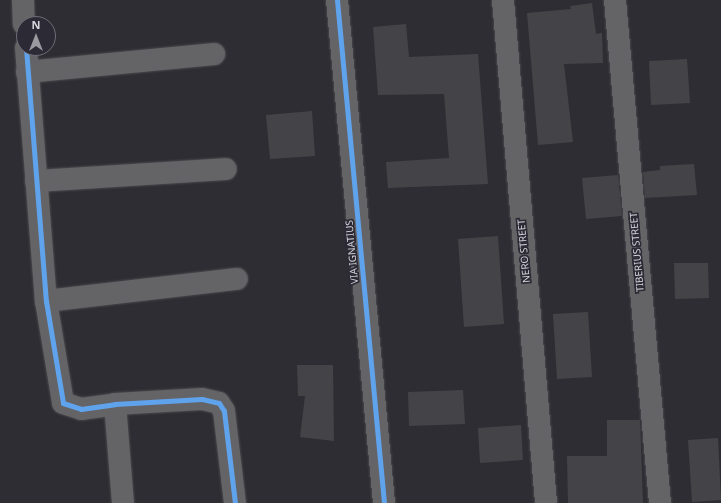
<!DOCTYPE html>
<html>
<head>
<meta charset="utf-8">
<style>
	body { margin:0 }
	#map { position:relative; width:721px; height:503px; overflow:hidden; background:#2e2d33; font-family:"Noto Sans",sans-serif }
	div>[style] { position:absolute }
	[style*='--x'] { left:calc(var(--x)*1px); top:calc(var(--y)*1px); width:calc(var(--w)*1px); rotate:calc(var(--a)*1deg) }
	.building>* { inset:0; background:#444448 }
	.roads { filter:drop-shadow(0 0 1px #4a494d) drop-shadow(0 0 1px #4a494d) }
	.street>* { height:22px; margin:-11px; padding:0 11px; transform-origin:11px; border-radius:11px; background:#646467 }
	.cycleway>* { height:5px; margin:-2.5px; padding:0 2.5px; transform-origin:2.5px; border-radius:2.5px; background:#60a3ed }
	span { translate:-50% -50%; white-space:nowrap; text-align:center; line-height:1.15; -webkit-text-stroke:3.5px #2c2b35; paint-order:stroke }
	.street-label { font-size:10px; color:#d5d5db }
	.north { position:absolute; left:16px; top:16px; width:40px; height:40px; box-sizing:border-box; background:#2c2b35; border:1px solid #706f77; border-radius:50%; rotate:0deg; font-size:11px; font-weight:700; line-height:16px; text-align:center; color:#d5d5db }
	.north::after { content:''; display:block; margin:auto; width:14px; height:18px; background:#9b9aa0; clip-path:polygon(50% 0,100% 100%,50% 72%,0 100%) }
</style>
</head>
<body>
<div id="map">
	<div class="building">
		<i style="clip-path:polygon(592px 3px,596px 34px,602px 33px,603px 63px,564px 64px,573px 142px,538px 145px,527px 13px,571px 9px,570px 6px)"></i>
		<i style="clip-path:polygon(406px 24px,409px 57px,478px 54px,488px 184px,388px 188px,386px 162px,449px 158px,444px 94px,378px 95px,373px 27px)"></i>
		<i style="clip-path:polygon(687px 59px,690px 103px,651px 105px,649px 61px)"></i>
		<i style="clip-path:polygon(312px 111px,315px 156px,270px 159px,266px 115px)"></i>
		<i style="clip-path:polygon(694px 164px,697px 195px,645px 198px,643px 172px,660px 170px,660px 166px)"></i>
		<i style="clip-path:polygon(618px 175px,622px 216px,586px 219px,582px 178px)"></i>
		<i style="clip-path:polygon(498px 236px,504px 324px,464px 327px,458px 239px)"></i>
		<i style="clip-path:polygon(674px 263px,708px 263px,709px 298px,675px 299px)"></i>
		<i style="clip-path:polygon(588px 312px,592px 377px,557px 379px,553px 314px)"></i>
		<i style="clip-path:polygon(297px 365px,333px 365px,334px 441px,300px 437px,305px 396px,298px 396px)"></i>
		<i style="clip-path:polygon(463px 390px,465px 424px,409px 426px,408px 392px)"></i>
		<i style="clip-path:polygon(607px 420px,640px 420px,643px 503px,568px 503px,567px 456px,607px 456px)"></i>
		<i style="clip-path:polygon(521px 425px,523px 460px,480px 463px,478px 428px)"></i>
		<i style="clip-path:polygon(718px 438px,721px 500px,692px 502px,688px 440px)"></i>
	</div>
	<div class="roads">
		<div class="street">
			<i style="--x:23;--y:0;--w:24;--a:88"></i>
			<i style="--x:337;--y:0;--w:505;--a:84.66"></i>
			<i style="--x:503;--y:0;--w:505;--a:85.11"></i>
			<i style="--x:615;--y:0;--w:505;--a:84.89"></i>
			<i style="--x:26;--y:48;--w:254;--a:85.5"></i>
			<i style="--x:46;--y:301;--w:103;--a:80.5"></i>
			<i style="--x:63;--y:403;--w:19;--a:18"></i>
			<i style="--x:81;--y:409;--w:34;--a:-8"></i>
			<i style="--x:115;--y:404;--w:87;--a:-3.3"></i>
			<i style="--x:202;--y:399;--w:17;--a:13"></i>
			<i style="--x:219;--y:403;--w:9;--a:58"></i>
			<i style="--x:224;--y:411;--w:93;--a:83.2"></i>
			<i style="--x:27;--y:72;--w:188;--a:-5.5"></i>
			<i style="--x:36;--y:181;--w:190;--a:-3.6"></i>
			<i style="--x:46;--y:301;--w:192;--a:-6.6"></i>
			<i style="--x:115;--y:404;--w:99;--a:85.4"></i>
		</div>
	</div>
	<div class="cycleway">
		<i style="--x:337;--y:0;--w:505;--a:84.66"></i>
		<i style="--x:26;--y:48;--w:254;--a:85.5"></i>
		<i style="--x:46;--y:301;--w:103;--a:80.5"></i>
		<i style="--x:63;--y:403;--w:19;--a:18"></i>
		<i style="--x:81;--y:409;--w:34;--a:-8"></i>
		<i style="--x:115;--y:404;--w:87;--a:-3.3"></i>
		<i style="--x:202;--y:399;--w:17;--a:13"></i>
		<i style="--x:219;--y:403;--w:9;--a:58"></i>
		<i style="--x:224;--y:411;--w:93;--a:83.2"></i>
	</div>
	<div class="street-label">
		<span style="left:524px;top:251px;rotate:-95deg">NERO STREET</span>
		<span style="left:352px;top:252px;rotate:-95deg">VIA IGNATIUS</span>
		<span style="left:637px;top:252px;rotate:-95deg">TIBERIUS STREET</span>
	</div>
	<div class="north">N</div>
</div>
</body>
</html>
